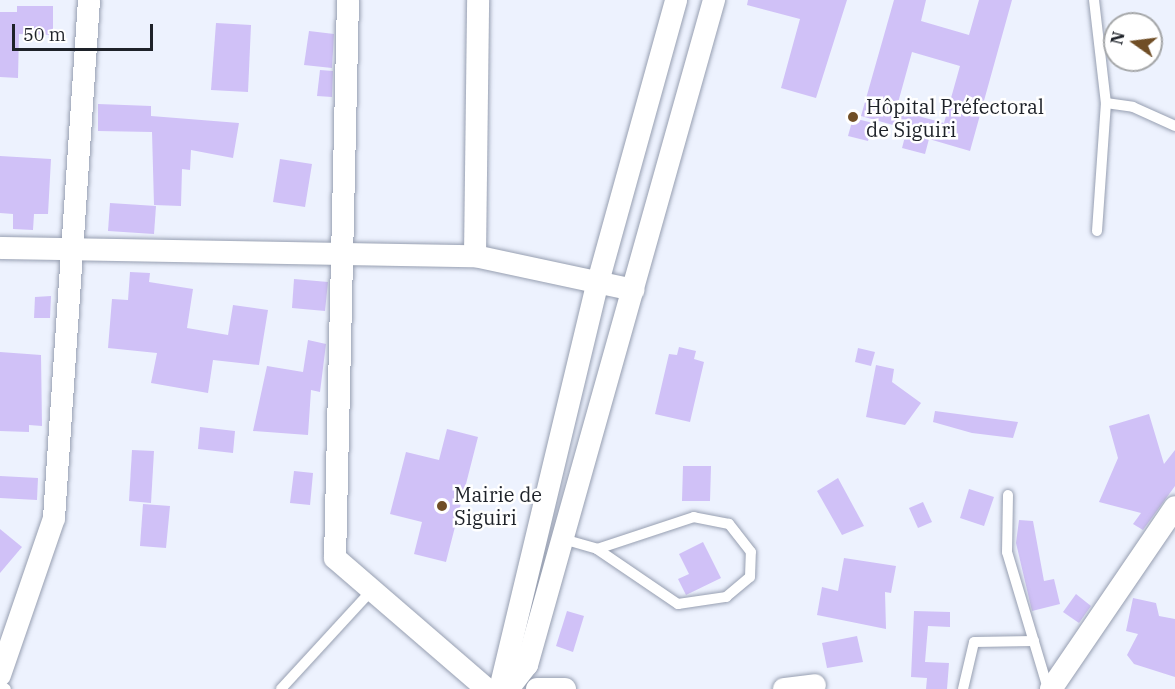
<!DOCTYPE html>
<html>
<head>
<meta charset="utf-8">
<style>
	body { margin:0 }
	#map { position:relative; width:1175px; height:689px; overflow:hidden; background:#edf2fe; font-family:"IBM Plex Serif",serif }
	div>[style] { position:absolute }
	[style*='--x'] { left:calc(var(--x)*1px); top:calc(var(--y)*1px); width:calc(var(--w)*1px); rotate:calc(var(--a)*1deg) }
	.building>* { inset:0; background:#d0c1f7 }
	.roads { filter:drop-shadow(0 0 2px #979fb1) drop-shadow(0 0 2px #979fb1) }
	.lane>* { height:10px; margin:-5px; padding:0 5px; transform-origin:5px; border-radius:5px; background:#fff }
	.street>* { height:22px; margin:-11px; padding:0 11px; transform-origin:11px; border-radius:11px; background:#fff }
	.dots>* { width:16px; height:16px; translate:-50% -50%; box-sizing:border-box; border:3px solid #fff; border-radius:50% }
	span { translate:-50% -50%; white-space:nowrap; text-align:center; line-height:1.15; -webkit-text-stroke:5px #fff; paint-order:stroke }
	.poi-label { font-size:20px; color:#1e2229 }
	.left { translate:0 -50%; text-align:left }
	.north { position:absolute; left:1103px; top:12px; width:60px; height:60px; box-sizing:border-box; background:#fff; border:2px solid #a5a7a9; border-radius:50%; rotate:284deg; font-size:16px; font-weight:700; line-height:24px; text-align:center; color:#1e2229 }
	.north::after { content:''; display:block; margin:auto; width:21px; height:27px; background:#704e26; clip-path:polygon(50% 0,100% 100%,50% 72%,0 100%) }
	.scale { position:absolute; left:12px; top:24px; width:141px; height:27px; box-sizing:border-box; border:3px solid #1e2229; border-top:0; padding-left:8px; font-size:18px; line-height:21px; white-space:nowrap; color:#1e2229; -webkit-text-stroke:4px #fff; paint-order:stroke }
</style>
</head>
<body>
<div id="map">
	<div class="building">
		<i style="clip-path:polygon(748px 0,847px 0,816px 98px,781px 88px,800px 19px,747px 5px)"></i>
		<i style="clip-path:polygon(evenodd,894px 0,926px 0,921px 21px,969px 35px,979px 0,1012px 0,970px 151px,929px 139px,925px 154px,902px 148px,907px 129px,861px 116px,894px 0,912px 52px,960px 66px,944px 123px,896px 110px,912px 52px)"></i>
		<i style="clip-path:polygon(17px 6px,53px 6px,53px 35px,19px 34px,18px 78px,0 77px,0 12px,17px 12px)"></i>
		<i style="clip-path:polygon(216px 23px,251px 25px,248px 92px,211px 90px)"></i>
		<i style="clip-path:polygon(309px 31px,334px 34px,332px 68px,304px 65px)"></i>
		<i style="clip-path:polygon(320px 70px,333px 71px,332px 97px,317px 96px)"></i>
		<i style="clip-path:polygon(98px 104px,151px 106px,151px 116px,239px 123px,233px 158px,191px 150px,190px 170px,182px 169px,181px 206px,154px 205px,152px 132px,98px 131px)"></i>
		<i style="clip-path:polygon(853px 118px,873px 123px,868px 141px,848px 136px)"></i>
		<i style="clip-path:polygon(0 156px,51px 159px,48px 214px,34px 214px,33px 230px,13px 229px,13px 214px,0 213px)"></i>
		<i style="clip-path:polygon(280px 159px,312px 164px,305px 207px,273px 202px)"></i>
		<i style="clip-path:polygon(110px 203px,156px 206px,154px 234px,108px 231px)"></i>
		<i style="clip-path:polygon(130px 272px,150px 273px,149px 282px,193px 289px,187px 328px,228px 335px,233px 305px,268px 310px,259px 365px,213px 360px,208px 393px,151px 383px,157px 353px,108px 348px,112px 299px,128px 300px)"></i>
		<i style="clip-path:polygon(294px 279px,328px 282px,325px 311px,292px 308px)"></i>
		<i style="clip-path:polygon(51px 296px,50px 318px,34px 318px,35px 297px)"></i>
		<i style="clip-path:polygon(308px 340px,326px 344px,320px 392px,311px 390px,308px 435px,253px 431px,267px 366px,303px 372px)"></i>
		<i style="clip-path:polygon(679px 347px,696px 351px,694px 359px,704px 362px,690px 422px,655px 414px,669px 354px,677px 355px)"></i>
		<i style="clip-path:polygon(858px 348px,875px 352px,871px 366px,855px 362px)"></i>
		<i style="clip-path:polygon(0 352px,41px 355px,42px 426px,29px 425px,29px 432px,0 431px)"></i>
		<i style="clip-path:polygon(876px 365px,894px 369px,892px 382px,921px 403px,905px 425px,866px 417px)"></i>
		<i style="clip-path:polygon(935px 411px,1018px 422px,1013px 438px,972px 433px,933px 422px)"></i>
		<i style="clip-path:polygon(1149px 414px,1164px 464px,1175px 450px,1175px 486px,1143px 530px,1133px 524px,1141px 513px,1099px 502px,1118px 458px,1109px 426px)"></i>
		<i style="clip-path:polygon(200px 427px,235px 431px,233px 453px,198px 449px)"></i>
		<i style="clip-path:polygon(447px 429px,478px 437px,446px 562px,414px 554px,422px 522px,390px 514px,406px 452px,439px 460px)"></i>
		<i style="clip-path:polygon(132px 450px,154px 451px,151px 503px,129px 501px)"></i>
		<i style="clip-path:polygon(683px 466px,711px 466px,710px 501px,682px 501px)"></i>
		<i style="clip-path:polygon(294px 471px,313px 473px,310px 505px,290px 503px)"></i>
		<i style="clip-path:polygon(0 476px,38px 478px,37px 500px,0 498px)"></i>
		<i style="clip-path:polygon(838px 478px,864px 526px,842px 535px,817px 491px)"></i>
		<i style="clip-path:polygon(969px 489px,994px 497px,984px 526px,960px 518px)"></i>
		<i style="clip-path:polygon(923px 502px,932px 522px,918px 528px,909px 508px)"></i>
		<i style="clip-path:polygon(143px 504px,170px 506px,166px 548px,140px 546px)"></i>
		<i style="clip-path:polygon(1019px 520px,1033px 521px,1044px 581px,1054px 579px,1060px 604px,1032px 611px,1016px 543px)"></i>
		<i style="clip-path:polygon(0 529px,22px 547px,0 573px)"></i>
		<i style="clip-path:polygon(703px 542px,721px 578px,686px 595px,678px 579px,689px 574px,679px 554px)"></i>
		<i style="clip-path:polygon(844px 558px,896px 566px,891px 593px,885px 592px,886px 629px,817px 615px,822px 587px,838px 591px)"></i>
		<i style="clip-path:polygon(1076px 594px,1091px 606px,1079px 623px,1063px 612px)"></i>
		<i style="clip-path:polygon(1133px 598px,1156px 603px,1159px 616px,1175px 619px,1175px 677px,1134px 664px,1127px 655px,1138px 634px,1126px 631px)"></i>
		<i style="clip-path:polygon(567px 611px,584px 616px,573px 652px,556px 646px)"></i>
		<i style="clip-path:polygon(914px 611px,950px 612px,950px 627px,928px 626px,925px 662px,949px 663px,947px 689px,926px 689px,927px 678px,911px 677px)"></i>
		<i style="clip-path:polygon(857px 636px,863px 662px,827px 668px,822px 643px)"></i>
	</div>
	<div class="roads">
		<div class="lane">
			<i style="--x:1094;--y:0;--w:104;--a:83.4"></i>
			<i style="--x:1106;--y:103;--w:27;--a:8"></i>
			<i style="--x:1133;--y:107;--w:46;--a:24.3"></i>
			<i style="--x:1097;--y:231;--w:128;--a:-86"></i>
			<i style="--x:1008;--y:495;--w:57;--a:91"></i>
			<i style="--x:1007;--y:552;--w:143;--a:73.3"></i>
			<i style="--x:563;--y:539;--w:35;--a:16"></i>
			<i style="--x:597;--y:549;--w:98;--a:34.2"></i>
			<i style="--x:678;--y:604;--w:49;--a:-8.3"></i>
			<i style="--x:726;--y:597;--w:31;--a:-40"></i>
			<i style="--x:750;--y:577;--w:25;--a:-88"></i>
			<i style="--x:751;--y:552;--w:36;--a:-128"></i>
			<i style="--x:729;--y:524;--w:36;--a:-169"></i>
			<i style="--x:694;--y:517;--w:102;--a:161.7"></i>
			<i style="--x:0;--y:685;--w:7;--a:34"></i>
			<i style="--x:281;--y:689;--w:134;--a:-47.4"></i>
			<i style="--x:963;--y:689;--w:48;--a:-76.8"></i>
			<i style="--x:974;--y:642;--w:60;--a:-1"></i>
		</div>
		<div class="street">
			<i style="--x:348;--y:0;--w:558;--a:91.33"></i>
			<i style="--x:335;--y:558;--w:201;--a:40.8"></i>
			<i style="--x:0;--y:248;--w:475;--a:1"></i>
			<i style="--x:475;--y:256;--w:162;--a:12.1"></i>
			<i style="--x:475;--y:256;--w:256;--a:-89.3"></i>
			<i style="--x:0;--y:675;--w:166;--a:-71"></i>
			<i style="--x:54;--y:518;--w:519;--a:-86.13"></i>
			<i style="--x:500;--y:689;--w:419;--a:-76.5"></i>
			<i style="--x:598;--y:282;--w:293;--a:-74.5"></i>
			<i style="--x:508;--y:689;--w:31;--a:-52"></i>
			<i style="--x:527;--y:665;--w:691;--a:-74.29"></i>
			<i style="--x:537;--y:689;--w:28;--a:0"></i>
			<i style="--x:784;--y:689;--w:31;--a:-7"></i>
			<i style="--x:1051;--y:689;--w:220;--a:-55.7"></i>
		</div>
	</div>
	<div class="dots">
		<i style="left:853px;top:117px;background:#704e26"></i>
		<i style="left:442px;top:506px;background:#704e26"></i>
	</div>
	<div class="poi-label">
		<span class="left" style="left:866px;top:118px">Hôpital Préfectoral<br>de Siguiri</span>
		<span class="left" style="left:454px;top:506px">Mairie de<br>Siguiri</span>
	</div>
	<div class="north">N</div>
	<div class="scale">50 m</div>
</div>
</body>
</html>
